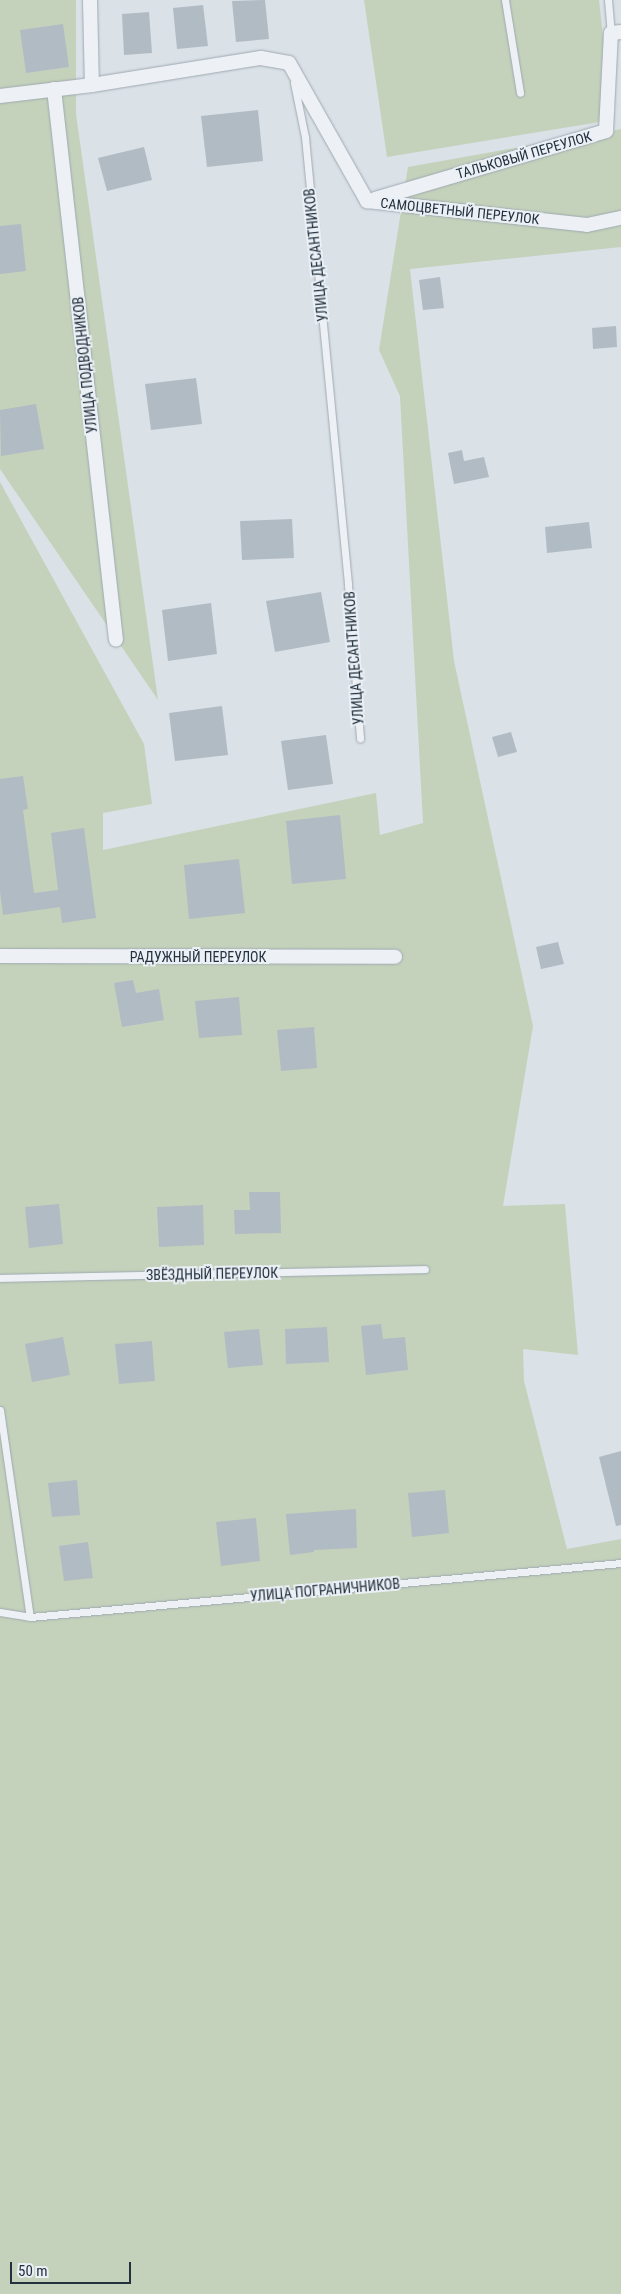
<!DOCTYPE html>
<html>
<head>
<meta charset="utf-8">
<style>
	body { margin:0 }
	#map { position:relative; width:621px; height:2294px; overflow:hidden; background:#dae1e7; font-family:"Roboto Condensed",sans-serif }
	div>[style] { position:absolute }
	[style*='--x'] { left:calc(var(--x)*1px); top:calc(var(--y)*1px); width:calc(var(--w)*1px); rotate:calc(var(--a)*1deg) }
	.green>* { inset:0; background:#c4d2bb }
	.building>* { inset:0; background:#b1bbc4 }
	.roads { filter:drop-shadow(0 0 1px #9fa9b1) drop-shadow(0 0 1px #9fa9b1) }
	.lane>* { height:7px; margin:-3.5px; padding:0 3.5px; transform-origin:3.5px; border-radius:3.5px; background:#edf1f5 }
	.street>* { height:14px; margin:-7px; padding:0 7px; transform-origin:7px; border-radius:7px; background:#edf1f5 }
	span { translate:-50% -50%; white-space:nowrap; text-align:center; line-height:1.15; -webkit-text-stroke:4px #eaf0f5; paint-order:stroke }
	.street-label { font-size:14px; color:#23313e }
	.scale { position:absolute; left:10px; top:2262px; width:121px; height:22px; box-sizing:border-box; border:2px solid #23313e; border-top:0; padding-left:6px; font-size:15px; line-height:18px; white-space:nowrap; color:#23313e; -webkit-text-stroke:4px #eaf0f5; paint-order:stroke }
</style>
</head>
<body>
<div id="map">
	<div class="green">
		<i style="clip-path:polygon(0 0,76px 0,76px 114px,158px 700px,0 469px)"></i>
		<i style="clip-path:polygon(364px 0,599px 0,612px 120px,387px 157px)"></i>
		<i style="clip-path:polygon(621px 129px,621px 247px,410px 269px,454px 661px,533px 1026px,503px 1206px,565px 1204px,578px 1355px,523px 1349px,524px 1381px,567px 1549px,621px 1539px,621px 2294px,0 2294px,0 482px,144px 744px,152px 804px,103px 813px,103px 850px,376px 793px,380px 835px,423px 823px,400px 396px,379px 350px,408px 167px)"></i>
	</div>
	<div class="building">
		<i style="clip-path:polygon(265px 0,269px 39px,236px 42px,232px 1px)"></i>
		<i style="clip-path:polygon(203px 5px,208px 46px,177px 49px,173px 8px)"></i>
		<i style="clip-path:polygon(149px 12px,152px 53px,124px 55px,122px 14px)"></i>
		<i style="clip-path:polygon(63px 24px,69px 67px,26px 73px,20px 30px)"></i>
		<i style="clip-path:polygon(258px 110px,263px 161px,207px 167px,201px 116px)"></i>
		<i style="clip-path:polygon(144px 147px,152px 180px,107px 191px,98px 158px)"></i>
		<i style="clip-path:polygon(21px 224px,26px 271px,0 274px,0 226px)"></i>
		<i style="clip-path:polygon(440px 277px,444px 308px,423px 310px,419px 280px)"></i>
		<i style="clip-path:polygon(616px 326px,617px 347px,593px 349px,592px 328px)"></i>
		<i style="clip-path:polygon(196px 378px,202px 424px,151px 430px,145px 384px)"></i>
		<i style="clip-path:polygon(36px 404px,44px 449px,1px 456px,0 410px)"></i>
		<i style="clip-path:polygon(462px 450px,464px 461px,484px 457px,489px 477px,454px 484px,448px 453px)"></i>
		<i style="clip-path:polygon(292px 519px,294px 558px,242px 560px,240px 521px)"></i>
		<i style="clip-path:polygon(589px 522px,592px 548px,547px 553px,545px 527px)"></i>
		<i style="clip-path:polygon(321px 592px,330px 642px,275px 652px,266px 601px)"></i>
		<i style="clip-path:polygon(211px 603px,217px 654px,168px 661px,162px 610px)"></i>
		<i style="clip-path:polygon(222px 706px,228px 755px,175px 761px,169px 713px)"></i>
		<i style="clip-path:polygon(511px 732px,517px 752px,498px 757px,492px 737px)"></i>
		<i style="clip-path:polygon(326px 735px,333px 784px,288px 790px,281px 741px)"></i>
		<i style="clip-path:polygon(23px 776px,28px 809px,23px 810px,34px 893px,58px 890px,51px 833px,84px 828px,96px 918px,62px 923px,60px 907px,3px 915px,0 891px,0 779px)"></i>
		<i style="clip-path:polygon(340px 815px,346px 879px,292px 884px,286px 821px)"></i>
		<i style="clip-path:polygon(239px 859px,245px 913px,189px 919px,184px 865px)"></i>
		<i style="clip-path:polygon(558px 942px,564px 964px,541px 969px,536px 947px)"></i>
		<i style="clip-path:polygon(133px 980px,136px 993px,159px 989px,164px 1020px,122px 1027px,114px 983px)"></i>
		<i style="clip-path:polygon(239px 997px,242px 1035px,199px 1038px,195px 1001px)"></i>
		<i style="clip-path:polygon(314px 1027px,317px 1068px,281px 1071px,277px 1030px)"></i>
		<i style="clip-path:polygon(249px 1192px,280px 1192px,281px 1233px,235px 1234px,234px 1210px,250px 1210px)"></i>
		<i style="clip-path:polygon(59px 1204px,63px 1244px,29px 1248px,25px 1207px)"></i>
		<i style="clip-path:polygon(203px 1205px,204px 1245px,159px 1247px,157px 1207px)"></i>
		<i style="clip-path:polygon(381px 1324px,383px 1339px,405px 1337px,408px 1370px,366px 1375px,361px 1326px)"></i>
		<i style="clip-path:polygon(327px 1327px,329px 1362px,286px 1364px,285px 1329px)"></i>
		<i style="clip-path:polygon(259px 1329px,263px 1365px,228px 1368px,224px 1332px)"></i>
		<i style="clip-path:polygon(63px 1337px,70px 1375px,32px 1382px,25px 1344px)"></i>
		<i style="clip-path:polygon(152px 1341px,155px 1381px,119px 1384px,115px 1344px)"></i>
		<i style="clip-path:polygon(621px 1451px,621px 1525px,616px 1526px,599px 1457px)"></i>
		<i style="clip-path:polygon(77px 1480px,80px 1515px,52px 1517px,48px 1483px)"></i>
		<i style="clip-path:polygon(445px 1490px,449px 1533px,412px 1537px,408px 1493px)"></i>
		<i style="clip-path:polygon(356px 1509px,357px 1548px,314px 1550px,314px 1552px,290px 1555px,286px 1514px)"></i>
		<i style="clip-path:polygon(256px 1518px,260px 1561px,221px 1566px,216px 1522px)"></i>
		<i style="clip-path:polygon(88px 1542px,93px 1578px,64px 1581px,59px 1546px)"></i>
	</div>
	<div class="roads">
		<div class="lane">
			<i style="--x:505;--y:0;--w:94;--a:80.8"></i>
			<i style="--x:608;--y:0;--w:33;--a:85"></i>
			<i style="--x:294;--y:83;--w:55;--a:78.5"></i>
			<i style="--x:305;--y:137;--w:450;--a:84.5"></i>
			<i style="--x:348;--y:585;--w:154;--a:85.5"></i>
			<i style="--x:0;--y:1278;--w:425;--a:-1.2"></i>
			<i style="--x:0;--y:1410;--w:209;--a:81.8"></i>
			<i style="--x:0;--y:1612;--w:30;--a:9"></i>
			<i style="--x:30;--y:1617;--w:593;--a:-5.22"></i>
		</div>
		<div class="street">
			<i style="--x:90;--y:0;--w:85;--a:88.7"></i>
			<i style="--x:54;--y:89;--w:554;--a:83.58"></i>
			<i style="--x:0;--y:96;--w:93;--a:-6.8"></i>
			<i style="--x:92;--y:85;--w:171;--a:-9.1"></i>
			<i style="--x:261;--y:58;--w:28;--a:10"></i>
			<i style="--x:289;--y:63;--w:159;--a:60.5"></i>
			<i style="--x:367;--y:201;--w:221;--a:6.2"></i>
			<i style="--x:587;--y:225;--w:35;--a:-12"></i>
			<i style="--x:375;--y:199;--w:241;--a:-16.4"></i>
			<i style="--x:606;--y:131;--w:98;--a:-87.1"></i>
			<i style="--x:611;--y:33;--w:10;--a:-6"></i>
			<i style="--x:0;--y:956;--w:395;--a:0.1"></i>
		</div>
	</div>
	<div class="street-label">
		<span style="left:524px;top:155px;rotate:-16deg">ТАЛЬКОВЫЙ ПЕРЕУЛОК</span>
		<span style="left:460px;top:211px;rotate:6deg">САМОЦВЕТНЫЙ ПЕРЕУЛОК</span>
		<span style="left:316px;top:255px;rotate:-96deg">УЛИЦА ДЕСАНТНИКОВ</span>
		<span style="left:85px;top:365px;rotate:-96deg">УЛИЦА ПОДВОДНИКОВ</span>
		<span style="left:354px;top:658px;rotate:-94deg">УЛИЦА ДЕСАНТНИКОВ</span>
		<span style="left:198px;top:957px">РАДУЖНЫЙ ПЕРЕУЛОК</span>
		<span style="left:212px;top:1274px;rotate:-1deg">ЗВЁЗДНЫЙ ПЕРЕУЛОК</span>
		<span style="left:325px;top:1590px;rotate:-5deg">УЛИЦА ПОГРАНИЧНИКОВ</span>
	</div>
	<div class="scale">50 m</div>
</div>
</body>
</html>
